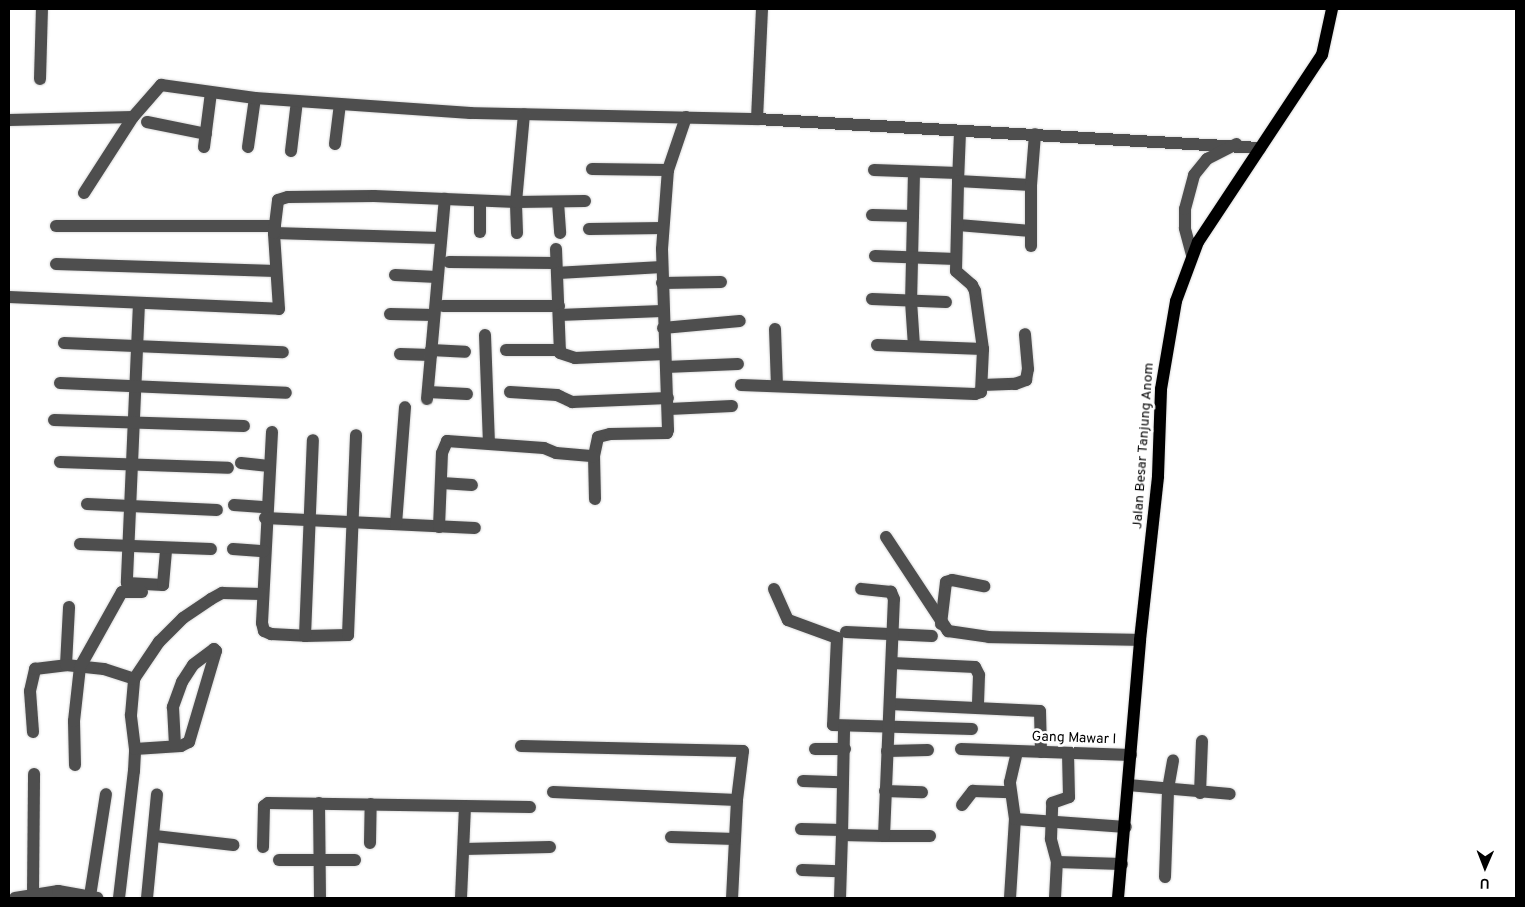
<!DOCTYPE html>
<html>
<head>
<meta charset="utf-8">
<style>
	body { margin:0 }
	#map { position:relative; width:1525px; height:907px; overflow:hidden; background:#fff; font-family:Overpass,sans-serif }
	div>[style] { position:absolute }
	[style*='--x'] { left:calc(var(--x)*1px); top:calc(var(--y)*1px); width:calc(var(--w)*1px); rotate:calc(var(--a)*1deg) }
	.roads { filter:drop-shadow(0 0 1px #dbdbdb) drop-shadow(0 0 1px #dbdbdb) }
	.minor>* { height:12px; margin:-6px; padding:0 6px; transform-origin:6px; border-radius:6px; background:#4e4e4e }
	.major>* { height:12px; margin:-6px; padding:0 6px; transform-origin:6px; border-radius:6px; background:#000 }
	span { translate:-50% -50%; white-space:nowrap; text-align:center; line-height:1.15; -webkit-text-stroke:5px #fff; paint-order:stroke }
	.street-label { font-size:14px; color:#000 }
	.frame { position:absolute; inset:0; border:10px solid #000; pointer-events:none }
	.north { position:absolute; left:1460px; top:842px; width:50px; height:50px; -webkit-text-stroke:4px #fff; paint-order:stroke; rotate:181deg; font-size:14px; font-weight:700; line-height:20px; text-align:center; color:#000 }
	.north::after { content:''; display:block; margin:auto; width:18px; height:22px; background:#000; clip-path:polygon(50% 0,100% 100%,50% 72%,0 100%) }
</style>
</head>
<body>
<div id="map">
	<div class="roads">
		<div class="minor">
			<i style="--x:40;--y:79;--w:70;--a:-88.4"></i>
			<i style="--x:757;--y:119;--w:110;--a:-87.4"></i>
			<i style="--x:9;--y:120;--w:124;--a:-1.4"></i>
			<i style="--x:147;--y:122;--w:60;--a:11.5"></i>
			<i style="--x:960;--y:132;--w:49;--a:92.3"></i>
			<i style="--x:958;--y:181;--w:73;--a:3.1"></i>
			<i style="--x:1031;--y:185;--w:51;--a:-85.5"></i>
			<i style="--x:335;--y:144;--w:40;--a:-82.9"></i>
			<i style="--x:204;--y:147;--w:55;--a:-82.7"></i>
			<i style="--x:248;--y:147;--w:49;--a:-81.9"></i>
			<i style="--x:291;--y:151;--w:50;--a:-83.2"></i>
			<i style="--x:592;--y:169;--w:76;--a:0.8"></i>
			<i style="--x:874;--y:170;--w:84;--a:2"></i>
			<i style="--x:914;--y:172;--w:129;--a:91.3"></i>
			<i style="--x:911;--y:301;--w:45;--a:86.2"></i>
			<i style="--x:84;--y:193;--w:90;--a:-57.2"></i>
			<i style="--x:133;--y:117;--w:43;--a:-48.8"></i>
			<i style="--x:161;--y:85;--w:95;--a:7.9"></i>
			<i style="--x:255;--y:98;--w:216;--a:4"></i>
			<i style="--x:470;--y:113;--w:287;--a:1.2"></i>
			<i style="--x:757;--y:119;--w:504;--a:3.3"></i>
			<i style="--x:558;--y:202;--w:31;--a:86"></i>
			<i style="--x:872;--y:215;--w:41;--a:1.4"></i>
			<i style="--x:958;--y:225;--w:73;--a:4.7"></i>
			<i style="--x:56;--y:226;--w:219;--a:0"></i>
			<i style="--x:589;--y:229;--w:74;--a:-0.8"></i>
			<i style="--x:480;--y:232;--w:31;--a:-90"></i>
			<i style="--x:274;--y:233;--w:166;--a:1.7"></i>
			<i style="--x:517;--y:233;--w:31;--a:-92"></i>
			<i style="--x:516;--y:202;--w:88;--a:-84.8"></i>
			<i style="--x:1031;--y:246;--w:61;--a:-90"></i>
			<i style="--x:556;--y:249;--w:104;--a:87.8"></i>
			<i style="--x:560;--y:353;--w:16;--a:18"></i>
			<i style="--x:575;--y:358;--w:90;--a:-2.5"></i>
			<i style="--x:1192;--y:255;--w:28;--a:-105"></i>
			<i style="--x:1185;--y:228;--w:19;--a:-90"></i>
			<i style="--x:1185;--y:209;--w:35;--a:-75"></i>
			<i style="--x:1194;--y:175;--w:21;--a:-51"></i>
			<i style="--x:1207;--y:159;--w:33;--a:-27"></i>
			<i style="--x:875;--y:256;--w:81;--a:2.1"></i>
			<i style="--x:449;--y:262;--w:107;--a:0.5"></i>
			<i style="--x:56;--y:264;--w:220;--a:1.8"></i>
			<i style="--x:557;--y:273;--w:105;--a:-3.3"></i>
			<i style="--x:395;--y:275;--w:42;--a:2.7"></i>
			<i style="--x:662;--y:283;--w:59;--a:-1"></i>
			<i style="--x:9;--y:297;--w:270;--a:2.5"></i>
			<i style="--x:279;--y:309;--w:76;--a:-93.8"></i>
			<i style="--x:274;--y:233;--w:33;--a:-83"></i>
			<i style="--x:278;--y:200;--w:10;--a:-17"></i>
			<i style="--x:288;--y:197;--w:86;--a:-0.7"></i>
			<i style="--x:374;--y:196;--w:142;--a:2.4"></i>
			<i style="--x:516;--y:202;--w:69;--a:-0.8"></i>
			<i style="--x:872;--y:299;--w:74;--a:2.3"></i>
			<i style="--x:139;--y:303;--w:280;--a:92.5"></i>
			<i style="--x:127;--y:583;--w:36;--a:3"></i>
			<i style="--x:163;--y:585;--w:37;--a:-85"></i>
			<i style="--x:443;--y:306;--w:116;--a:0"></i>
			<i style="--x:390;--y:314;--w:44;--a:1.3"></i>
			<i style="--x:559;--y:315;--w:103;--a:-2.2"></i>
			<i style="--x:663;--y:328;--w:77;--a:-5.2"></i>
			<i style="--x:775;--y:329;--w:56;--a:88"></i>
			<i style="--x:485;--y:335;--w:108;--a:87.9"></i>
			<i style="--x:64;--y:343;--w:219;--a:2.4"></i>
			<i style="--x:877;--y:345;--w:106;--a:2.2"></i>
			<i style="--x:431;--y:350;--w:34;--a:3"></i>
			<i style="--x:506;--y:350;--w:54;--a:0"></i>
			<i style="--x:400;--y:354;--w:31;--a:2"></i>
			<i style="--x:666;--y:367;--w:72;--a:-2.4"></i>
			<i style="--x:60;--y:383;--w:226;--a:2.5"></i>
			<i style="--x:741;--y:385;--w:234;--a:2.2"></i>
			<i style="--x:975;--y:394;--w:6;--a:-18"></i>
			<i style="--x:981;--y:392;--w:43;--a:-87.3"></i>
			<i style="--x:983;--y:349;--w:59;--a:-97.9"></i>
			<i style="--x:975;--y:291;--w:7;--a:-117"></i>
			<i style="--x:972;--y:285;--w:21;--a:-139"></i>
			<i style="--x:956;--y:271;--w:90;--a:-88.7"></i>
			<i style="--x:982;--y:385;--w:33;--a:-2"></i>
			<i style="--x:1015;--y:384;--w:12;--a:-20"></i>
			<i style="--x:1026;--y:380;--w:11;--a:-80"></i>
			<i style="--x:1028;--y:369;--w:35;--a:-95"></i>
			<i style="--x:428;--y:392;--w:39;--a:3"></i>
			<i style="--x:510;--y:392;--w:47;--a:3.7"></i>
			<i style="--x:557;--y:395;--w:17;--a:25"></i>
			<i style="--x:572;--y:402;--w:96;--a:-2.4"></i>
			<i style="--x:427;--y:399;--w:201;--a:-84.9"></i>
			<i style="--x:669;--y:409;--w:63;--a:-2.7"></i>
			<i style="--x:54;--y:420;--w:190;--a:1.8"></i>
			<i style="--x:272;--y:432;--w:191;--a:93"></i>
			<i style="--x:262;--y:623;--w:8;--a:76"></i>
			<i style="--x:264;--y:631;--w:8;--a:23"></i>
			<i style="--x:271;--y:634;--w:34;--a:3"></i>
			<i style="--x:305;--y:636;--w:43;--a:-1.3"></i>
			<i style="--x:348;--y:635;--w:200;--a:-87.7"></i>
			<i style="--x:60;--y:462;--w:168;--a:2"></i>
			<i style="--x:241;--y:463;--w:28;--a:6"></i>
			<i style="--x:442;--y:483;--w:30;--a:4"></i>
			<i style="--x:595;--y:499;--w:43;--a:-91.3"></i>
			<i style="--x:594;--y:456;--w:19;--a:-78"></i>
			<i style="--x:598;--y:437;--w:12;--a:-14"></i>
			<i style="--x:610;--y:434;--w:57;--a:-1"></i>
			<i style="--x:667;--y:433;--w:3;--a:-72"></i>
			<i style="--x:668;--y:430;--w:181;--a:-91.9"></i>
			<i style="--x:662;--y:249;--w:79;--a:-85.7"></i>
			<i style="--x:668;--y:170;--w:56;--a:-71.2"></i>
			<i style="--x:87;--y:504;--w:130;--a:2.6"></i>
			<i style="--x:234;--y:505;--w:32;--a:4"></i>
			<i style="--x:265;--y:518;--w:210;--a:2.7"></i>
			<i style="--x:396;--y:524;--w:117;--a:-85.6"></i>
			<i style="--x:439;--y:527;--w:74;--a:-87.7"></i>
			<i style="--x:442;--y:453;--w:13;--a:-67"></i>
			<i style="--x:447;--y:441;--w:97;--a:4.1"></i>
			<i style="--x:544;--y:448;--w:13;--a:23"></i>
			<i style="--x:556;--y:453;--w:38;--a:5"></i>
			<i style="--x:886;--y:537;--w:113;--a:56.6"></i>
			<i style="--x:948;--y:631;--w:41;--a:8.3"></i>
			<i style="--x:989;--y:637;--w:151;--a:1.1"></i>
			<i style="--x:80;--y:544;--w:131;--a:2.2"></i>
			<i style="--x:233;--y:549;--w:31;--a:4"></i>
			<i style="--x:774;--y:589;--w:34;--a:66"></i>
			<i style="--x:788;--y:620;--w:52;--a:20.2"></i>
			<i style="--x:837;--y:638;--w:87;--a:92.6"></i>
			<i style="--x:833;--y:725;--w:139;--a:1.6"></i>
			<i style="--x:941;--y:624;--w:42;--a:-83.2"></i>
			<i style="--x:946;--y:582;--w:6;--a:-18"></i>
			<i style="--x:952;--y:580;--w:33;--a:11"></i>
			<i style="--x:846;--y:632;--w:86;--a:2.7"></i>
			<i style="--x:305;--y:636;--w:196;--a:-87.7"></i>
			<i style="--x:892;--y:663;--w:83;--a:2.8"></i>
			<i style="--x:975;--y:667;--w:9;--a:63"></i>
			<i style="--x:979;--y:675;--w:32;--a:92"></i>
			<i style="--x:66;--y:665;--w:58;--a:-87"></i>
			<i style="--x:890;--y:704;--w:150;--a:2.7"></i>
			<i style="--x:1040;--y:711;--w:41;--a:88.6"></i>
			<i style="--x:33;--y:732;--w:41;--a:-94.2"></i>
			<i style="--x:30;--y:691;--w:23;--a:-77"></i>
			<i style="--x:35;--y:669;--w:31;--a:-7"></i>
			<i style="--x:66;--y:665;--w:38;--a:6"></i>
			<i style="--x:104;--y:669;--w:32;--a:18"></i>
			<i style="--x:521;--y:746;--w:222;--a:1.3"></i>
			<i style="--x:743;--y:751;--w:49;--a:97"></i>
			<i style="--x:737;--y:800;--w:98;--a:92.9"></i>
			<i style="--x:135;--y:749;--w:46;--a:-3.7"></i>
			<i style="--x:181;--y:746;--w:9;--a:-27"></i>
			<i style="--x:189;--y:742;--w:95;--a:-73.5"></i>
			<i style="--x:216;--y:651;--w:3;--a:-135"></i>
			<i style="--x:214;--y:649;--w:26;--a:143"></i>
			<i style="--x:193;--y:665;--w:20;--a:123"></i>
			<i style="--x:182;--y:682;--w:27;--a:110"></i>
			<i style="--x:173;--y:707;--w:39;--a:87"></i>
			<i style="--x:815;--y:749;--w:30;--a:0"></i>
			<i style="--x:961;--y:749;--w:170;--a:2"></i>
			<i style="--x:887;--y:751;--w:41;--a:-1.4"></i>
			<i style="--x:75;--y:765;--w:44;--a:-91.3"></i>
			<i style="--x:74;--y:721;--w:54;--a:-83.7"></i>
			<i style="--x:80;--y:667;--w:86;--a:-60.8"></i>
			<i style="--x:122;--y:592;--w:20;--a:0"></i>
			<i style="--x:803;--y:781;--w:38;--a:2"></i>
			<i style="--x:1128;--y:785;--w:102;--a:5"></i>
			<i style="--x:885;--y:791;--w:37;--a:2"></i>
			<i style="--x:553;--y:792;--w:184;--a:2.5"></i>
			<i style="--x:1200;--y:793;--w:52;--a:-87.8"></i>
			<i style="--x:319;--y:803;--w:95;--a:89.4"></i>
			<i style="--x:962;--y:805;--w:18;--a:-52"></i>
			<i style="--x:973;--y:791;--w:38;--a:2"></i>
			<i style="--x:1015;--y:819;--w:111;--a:4.1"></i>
			<i style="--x:801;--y:829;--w:41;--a:1.4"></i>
			<i style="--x:842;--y:835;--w:109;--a:-88.9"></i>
			<i style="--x:155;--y:836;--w:79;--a:6.6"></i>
			<i style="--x:884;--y:836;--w:46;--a:0"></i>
			<i style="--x:671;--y:837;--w:64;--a:1.8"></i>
			<i style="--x:370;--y:843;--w:39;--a:-89"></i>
			<i style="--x:263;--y:847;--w:41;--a:-88.6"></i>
			<i style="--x:264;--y:806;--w:5;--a:-37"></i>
			<i style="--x:268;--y:803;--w:262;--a:0.9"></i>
			<i style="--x:464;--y:849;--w:86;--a:-1.3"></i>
			<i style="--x:279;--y:860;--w:76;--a:0"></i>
			<i style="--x:1057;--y:862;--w:65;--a:1.8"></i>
			<i style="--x:802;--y:870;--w:37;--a:2"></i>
			<i style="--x:1165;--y:877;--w:88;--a:-88"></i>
			<i style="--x:1168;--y:789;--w:29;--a:-80"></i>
			<i style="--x:33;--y:894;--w:120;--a:-89.5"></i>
			<i style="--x:90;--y:896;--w:103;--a:-81.1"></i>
			<i style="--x:15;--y:898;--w:44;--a:-9.2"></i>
			<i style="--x:58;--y:891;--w:40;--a:10"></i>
			<i style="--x:119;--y:898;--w:128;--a:-83.3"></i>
			<i style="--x:134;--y:771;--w:22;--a:-87"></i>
			<i style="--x:135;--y:749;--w:34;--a:-97"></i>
			<i style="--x:131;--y:715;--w:36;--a:-85"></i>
			<i style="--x:134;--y:679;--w:45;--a:-56"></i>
			<i style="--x:159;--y:642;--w:34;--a:-45"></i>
			<i style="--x:183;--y:618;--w:34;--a:-34"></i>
			<i style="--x:211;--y:599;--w:13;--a:-29"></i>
			<i style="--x:222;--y:593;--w:40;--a:1.4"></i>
			<i style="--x:147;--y:898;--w:104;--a:-84.5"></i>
			<i style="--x:461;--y:898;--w:91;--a:-87.5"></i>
			<i style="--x:840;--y:898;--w:63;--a:-88.2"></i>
			<i style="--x:842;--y:835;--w:42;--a:1.4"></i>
			<i style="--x:884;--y:836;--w:237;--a:-87.6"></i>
			<i style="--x:894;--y:599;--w:8;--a:-113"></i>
			<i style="--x:891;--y:592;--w:30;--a:-174"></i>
			<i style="--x:1010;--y:898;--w:79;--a:-86.4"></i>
			<i style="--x:1015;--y:819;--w:37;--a:-98"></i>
			<i style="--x:1010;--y:782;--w:31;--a:-77"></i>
			<i style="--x:1055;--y:898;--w:36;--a:-87"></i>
			<i style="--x:1057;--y:862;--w:24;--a:-105"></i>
			<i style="--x:1051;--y:839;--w:36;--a:-88"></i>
			<i style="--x:1052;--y:803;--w:18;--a:-19"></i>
			<i style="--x:1069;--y:797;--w:44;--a:-91.3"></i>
		</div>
		<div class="major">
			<i style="--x:1118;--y:898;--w:259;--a:-85.1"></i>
			<i style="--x:1140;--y:640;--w:165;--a:-83.7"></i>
			<i style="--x:1158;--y:476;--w:87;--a:-88"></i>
			<i style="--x:1161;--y:389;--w:89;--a:-80.3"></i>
			<i style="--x:1176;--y:301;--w:63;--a:-69.6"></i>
			<i style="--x:1198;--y:242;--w:224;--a:-56.5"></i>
			<i style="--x:1322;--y:55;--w:47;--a:-77.7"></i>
		</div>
	</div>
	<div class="street-label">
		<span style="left:1144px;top:446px;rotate:-86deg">Jalan Besar Tanjung Anom</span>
		<span style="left:1074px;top:739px;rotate:2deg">Gang Mawar I</span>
	</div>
	<div class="frame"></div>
	<div class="north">U</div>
</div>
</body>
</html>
